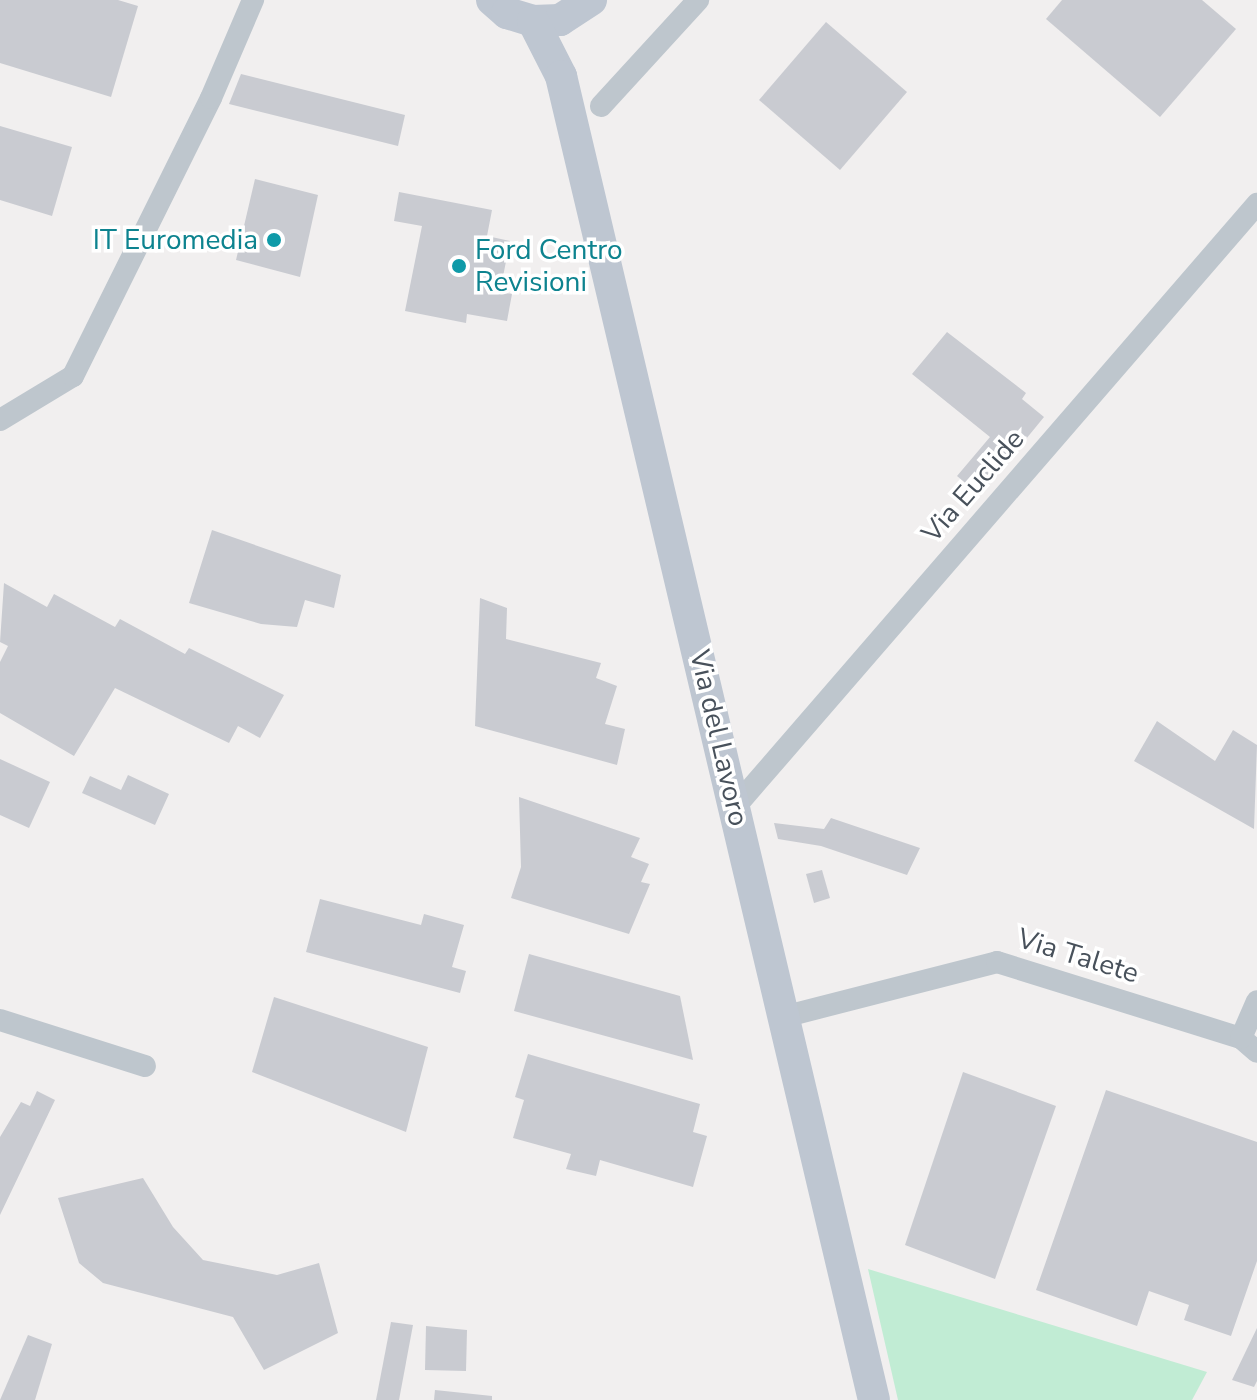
<!DOCTYPE html>
<html>
<head>
<meta charset="utf-8">
<style>
	body { margin:0 }
	#map { position:relative; width:1257px; height:1400px; overflow:hidden; background:#f1efef; font-family:"Nunito Sans",sans-serif }
	div>[style] { position:absolute }
	[style*='--x'] { left:calc(var(--x)*1px); top:calc(var(--y)*1px); width:calc(var(--w)*1px); rotate:calc(var(--a)*1deg) }
	.green>* { inset:0; background:#c1ecd4 }
	.building>* { inset:0; background:#c9cbd1 }
	.street>* { height:22px; margin:-11px; padding:0 11px; transform-origin:11px; border-radius:11px; background:#bec6cd }
	.secondary>* { height:32px; margin:-16px; padding:0 16px; transform-origin:16px; border-radius:16px; background:#bec6d1 }
	.dots>* { width:22px; height:22px; translate:-50% -50%; box-sizing:border-box; border:4px solid #fff; border-radius:50% }
	span { translate:-50% -50%; white-space:nowrap; text-align:center; line-height:1.15; -webkit-text-stroke:7px #fff; paint-order:stroke }
	.culture-label { font-size:28px; color:#0d838f }
	.right { translate:-100% -50%; text-align:right }
	.left { translate:0 -50%; text-align:left }
	.street-label { font-size:28px; color:#48515b }
</style>
</head>
<body>
<div id="map">
	<div class="green">
		<i style="clip-path:polygon(868px 1269px,1207px 1372px,1192px 1400px,898px 1400px)"></i>
	</div>
	<div class="building">
		<i style="clip-path:polygon(0 0,118px 0,138px 6px,111px 97px,0 63px)"></i>
		<i style="clip-path:polygon(1062px 0,1202px 0,1236px 29px,1160px 117px,1046px 19px)"></i>
		<i style="clip-path:polygon(826px 22px,907px 92px,840px 170px,759px 100px)"></i>
		<i style="clip-path:polygon(241px 74px,405px 115px,398px 146px,229px 104px)"></i>
		<i style="clip-path:polygon(0 126px,72px 147px,52px 216px,0 200px)"></i>
		<i style="clip-path:polygon(255px 179px,318px 195px,300px 277px,236px 260px)"></i>
		<i style="clip-path:polygon(399px 192px,492px 210px,487px 236px,510px 241px,500px 292px,512px 294px,507px 321px,467px 314px,466px 323px,405px 311px,422px 226px,394px 221px)"></i>
		<i style="clip-path:polygon(947px 332px,1026px 393px,1022px 399px,1044px 417px,980px 495px,957px 476px,990px 437px,912px 374px)"></i>
		<i style="clip-path:polygon(212px 530px,341px 575px,334px 608px,305px 600px,297px 627px,261px 624px,189px 603px)"></i>
		<i style="clip-path:polygon(4px 583px,47px 607px,54px 594px,115px 627px,120px 619px,185px 654px,189px 648px,284px 695px,260px 738px,238px 726px,229px 743px,115px 688px,74px 756px,0 713px,0 662px,8px 646px,0 642px)"></i>
		<i style="clip-path:polygon(480px 598px,507px 608px,506px 639px,601px 663px,596px 678px,617px 686px,605px 724px,625px 729px,617px 765px,475px 726px)"></i>
		<i style="clip-path:polygon(1157px 721px,1215px 761px,1233px 730px,1257px 745px,1254px 829px,1134px 761px)"></i>
		<i style="clip-path:polygon(0 759px,50px 782px,29px 828px,0 815px)"></i>
		<i style="clip-path:polygon(128px 775px,169px 794px,155px 825px,82px 793px,90px 776px,121px 790px)"></i>
		<i style="clip-path:polygon(519px 797px,640px 838px,631px 857px,649px 864px,641px 882px,650px 884px,629px 934px,511px 898px,521px 867px)"></i>
		<i style="clip-path:polygon(831px 818px,920px 848px,907px 875px,821px 846px,778px 839px,774px 823px,824px 829px)"></i>
		<i style="clip-path:polygon(822px 870px,830px 898px,814px 903px,806px 874px)"></i>
		<i style="clip-path:polygon(320px 899px,421px 925px,424px 914px,464px 925px,452px 967px,466px 971px,460px 993px,306px 952px)"></i>
		<i style="clip-path:polygon(529px 954px,680px 996px,693px 1060px,514px 1011px)"></i>
		<i style="clip-path:polygon(274px 997px,428px 1047px,406px 1132px,252px 1072px)"></i>
		<i style="clip-path:polygon(528px 1054px,700px 1104px,693px 1132px,707px 1136px,693px 1187px,600px 1160px,596px 1176px,566px 1169px,571px 1154px,513px 1138px,524px 1100px,515px 1097px)"></i>
		<i style="clip-path:polygon(963px 1072px,1056px 1106px,995px 1279px,905px 1245px)"></i>
		<i style="clip-path:polygon(1106px 1090px,1257px 1142px,1257px 1261px,1231px 1336px,1184px 1320px,1189px 1305px,1149px 1291px,1137px 1326px,1036px 1290px)"></i>
		<i style="clip-path:polygon(37px 1091px,55px 1100px,0 1215px,0 1137px,21px 1102px,30px 1106px)"></i>
		<i style="clip-path:polygon(143px 1178px,173px 1227px,203px 1260px,277px 1275px,319px 1263px,338px 1333px,264px 1370px,233px 1317px,103px 1283px,79px 1263px,58px 1198px)"></i>
		<i style="clip-path:polygon(391px 1322px,413px 1325px,399px 1400px,376px 1400px)"></i>
		<i style="clip-path:polygon(426px 1326px,467px 1330px,466px 1371px,425px 1370px)"></i>
		<i style="clip-path:polygon(1257px 1328px,1257px 1381px,1254px 1387px,1232px 1380px)"></i>
		<i style="clip-path:polygon(28px 1335px,52px 1344px,35px 1400px,0 1400px)"></i>
		<i style="clip-path:polygon(435px 1390px,492px 1396px,492px 1400px,434px 1400px)"></i>
	</div>
	<div class="street">
		<i style="--x:601;--y:106;--w:144;--a:-47.5"></i>
		<i style="--x:0;--y:420;--w:85;--a:-31.1"></i>
		<i style="--x:73;--y:376;--w:310;--a:-63.6"></i>
		<i style="--x:211;--y:98;--w:107;--a:-66.8"></i>
		<i style="--x:735;--y:807;--w:798;--a:-49.12"></i>
		<i style="--x:783;--y:1017;--w:221;--a:-14.4"></i>
		<i style="--x:997;--y:962;--w:256;--a:17.3"></i>
		<i style="--x:1241;--y:1038;--w:21;--a:41"></i>
		<i style="--x:0;--y:1020;--w:152;--a:17.6"></i>
		<i style="--x:1241;--y:1038;--w:40;--a:-66.6"></i>
	</div>
	<div class="secondary">
		<i style="--x:492;--y:0;--w:20;--a:41"></i>
		<i style="--x:507;--y:13;--w:27;--a:17"></i>
		<i style="--x:533;--y:21;--w:27;--a:-2"></i>
		<i style="--x:560;--y:20;--w:37;--a:-33"></i>
		<i style="--x:533;--y:21;--w:62;--a:63"></i>
		<i style="--x:561;--y:76;--w:1360;--a:76.7"></i>
	</div>
	<div class="dots">
		<i style="left:274px;top:240px;background:#0f9aa8"></i>
		<i style="left:459px;top:266px;background:#0f9aa8"></i>
	</div>
	<div class="culture-label">
		<span class="right" style="left:258px;top:240px">IT Euromedia</span>
		<span class="left" style="left:475px;top:266px">Ford Centro<br>Revisioni</span>
	</div>
	<div class="street-label">
		<span style="left:973px;top:486px;rotate:-49deg">Via Euclide</span>
		<span style="left:719px;top:738px;rotate:77deg">Via del Lavoro</span>
		<span style="left:1078px;top:956px;rotate:17deg">Via Talete</span>
	</div>
</div>
</body>
</html>
